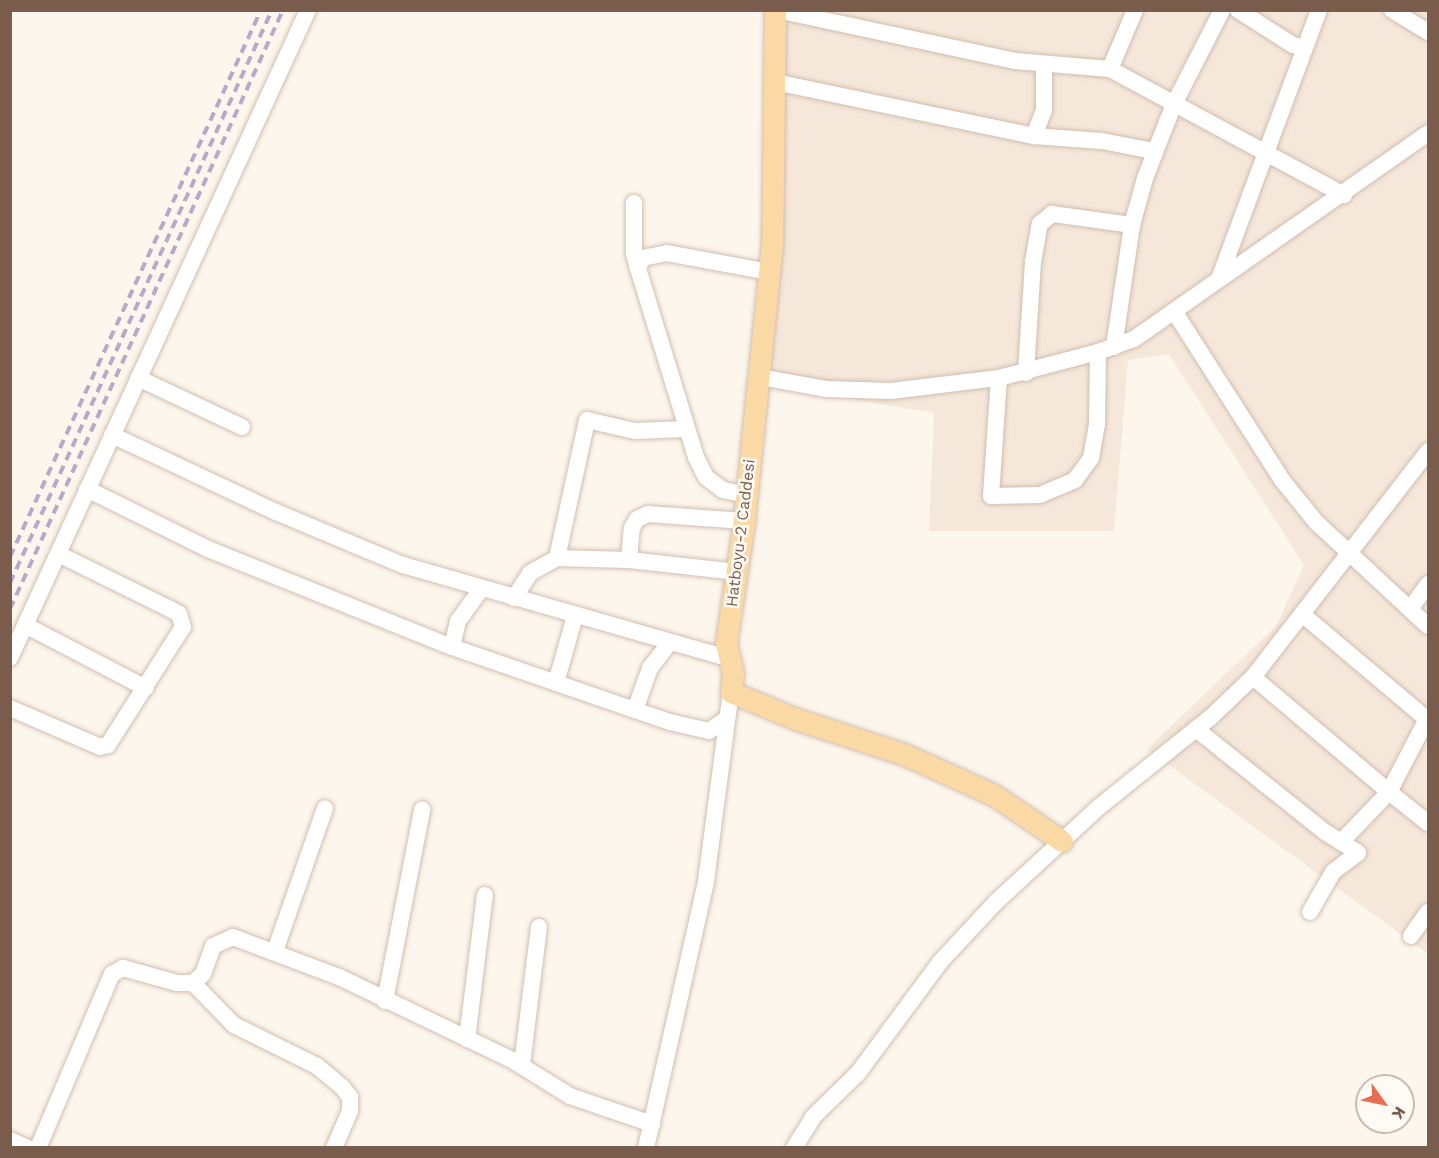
<!DOCTYPE html>
<html>
<head>
<meta charset="utf-8">
<style>
	body { margin:0 }
	#map { position:relative; width:1439px; height:1158px; overflow:hidden; background:#fdf6ec; font-family:"Work Sans",sans-serif }
	div>[style] { position:absolute }
	[style*='--x'] { left:calc(var(--x)*1px); top:calc(var(--y)*1px); width:calc(var(--w)*1px); rotate:calc(var(--a)*1deg) }
	.residential>* { inset:0; background:#f5e8da }
	.roads { filter:drop-shadow(0 0 2px #d1beb0) drop-shadow(0 0 2px #d1beb0) }
	.minor>* { height:16px; margin:-8px; padding:0 8px; transform-origin:8px; border-radius:8px; background:#fff }
	.major>* { height:21px; margin:-10.5px; padding:0 10.5px; transform-origin:10.5px; border-radius:10.5px; background:#fbd9a5 }
	.rail>* { height:4px; margin-top:-2px; transform-origin:0; background:repeating-linear-gradient(90deg,#b9a8c9 0 9px,transparent 0 15px) }
	span { translate:-50% -50%; white-space:nowrap; text-align:center; line-height:1.15; -webkit-text-stroke:5px #fffaf3; paint-order:stroke }
	.street-label { font-size:16px; color:#7a5c4d }
	.frame { position:absolute; inset:0; border:12px solid #7a5c4d; pointer-events:none }
	.north { position:absolute; left:1355px; top:1074px; width:60px; height:60px; box-sizing:border-box; background:#fffaf3; border:2px solid #cabbb1; border-radius:50%; rotate:123deg; font-size:16px; font-weight:700; line-height:24px; text-align:center; color:#7a5c4d }
	.north::after { content:''; display:block; margin:auto; width:21px; height:27px; background:#e76f51; clip-path:polygon(50% 0,100% 100%,50% 72%,0 100%) }
</style>
</head>
<body>
<div id="map">
	<div class="residential">
		<i style="clip-path:polygon(771px 11px,1428px 11px,1428px 954px,1147px 749px,1276px 626px,1304px 565px,1169px 354px,1128px 360px,1114px 531px,929px 531px,934px 413px,755px 383px,766px 249px)"></i>
	</div>
	<div class="roads">
		<div class="minor">
			<i style="--x:777;--y:10;--w:243;--a:12.1"></i>
			<i style="--x:1015;--y:61;--w:95;--a:4.8"></i>
			<i style="--x:1110;--y:69;--w:266;--a:28.3"></i>
			<i style="--x:1238;--y:10;--w:65;--a:32.5"></i>
			<i style="--x:1293;--y:45;--w:12;--a:14"></i>
			<i style="--x:1392;--y:10;--w:42;--a:31.4"></i>
			<i style="--x:1110;--y:69;--w:64;--a:-67"></i>
			<i style="--x:775;--y:82;--w:265;--a:11.8"></i>
			<i style="--x:1034;--y:136;--w:68;--a:4.2"></i>
			<i style="--x:1102;--y:141;--w:53;--a:10.9"></i>
			<i style="--x:1034;--y:136;--w:28;--a:-69"></i>
			<i style="--x:1044;--y:110;--w:44;--a:-90"></i>
			<i style="--x:634;--y:203;--w:51;--a:90"></i>
			<i style="--x:634;--y:254;--w:16;--a:75"></i>
			<i style="--x:1219;--y:279;--w:287;--a:-69.6"></i>
			<i style="--x:1174;--y:311;--w:201;--a:57.4"></i>
			<i style="--x:1282;--y:480;--w:54;--a:51"></i>
			<i style="--x:1316;--y:522;--w:153;--a:42.9"></i>
			<i style="--x:1114;--y:347;--w:123;--a:-81.6"></i>
			<i style="--x:1132;--y:225;--w:49;--a:-74.5"></i>
			<i style="--x:1145;--y:178;--w:79;--a:-68.6"></i>
			<i style="--x:1174;--y:104;--w:106;--a:-62.9"></i>
			<i style="--x:1026;--y:373;--w:111;--a:-86.4"></i>
			<i style="--x:1033;--y:262;--w:39;--a:-80"></i>
			<i style="--x:1040;--y:224;--w:16;--a:-40"></i>
			<i style="--x:1052;--y:214;--w:81;--a:7.8"></i>
			<i style="--x:760;--y:377;--w:67;--a:10.3"></i>
			<i style="--x:826;--y:389;--w:65;--a:1.8"></i>
			<i style="--x:891;--y:391;--w:109;--a:-6.9"></i>
			<i style="--x:999;--y:378;--w:102;--a:-14.7"></i>
			<i style="--x:1098;--y:352;--w:38;--a:-20"></i>
			<i style="--x:1134;--y:339;--w:359;--a:-35"></i>
			<i style="--x:138;--y:378;--w:115;--a:25.2"></i>
			<i style="--x:999;--y:378;--w:118;--a:93.9"></i>
			<i style="--x:991;--y:496;--w:49;--a:-1.2"></i>
			<i style="--x:1040;--y:495;--w:38;--a:-23"></i>
			<i style="--x:1075;--y:480;--w:27;--a:-54"></i>
			<i style="--x:1091;--y:458;--w:34;--a:-80"></i>
			<i style="--x:1097;--y:425;--w:73;--a:-89.2"></i>
			<i style="--x:112;--y:435;--w:181;--a:25.2"></i>
			<i style="--x:276;--y:512;--w:138;--a:22.7"></i>
			<i style="--x:403;--y:565;--w:340;--a:16"></i>
			<i style="--x:87;--y:489;--w:135;--a:26.4"></i>
			<i style="--x:208;--y:549;--w:263;--a:21.9"></i>
			<i style="--x:452;--y:647;--w:231;--a:19"></i>
			<i style="--x:670;--y:722;--w:40;--a:13"></i>
			<i style="--x:709;--y:731;--w:19;--a:-35"></i>
			<i style="--x:747;--y:495;--w:25;--a:-168"></i>
			<i style="--x:723;--y:490;--w:21;--a:-143"></i>
			<i style="--x:706;--y:477;--w:22;--a:-117"></i>
			<i style="--x:696;--y:457;--w:197;--a:-107.1"></i>
			<i style="--x:638;--y:269;--w:12;--a:-70"></i>
			<i style="--x:642;--y:258;--w:25;--a:-11"></i>
			<i style="--x:667;--y:253;--w:105;--a:10.5"></i>
			<i style="--x:557;--y:558;--w:141;--a:-77.7"></i>
			<i style="--x:587;--y:420;--w:49;--a:12.9"></i>
			<i style="--x:635;--y:431;--w:51;--a:-2.2"></i>
			<i style="--x:629;--y:560;--w:109;--a:6.3"></i>
			<i style="--x:514;--y:598;--w:30;--a:-57"></i>
			<i style="--x:530;--y:573;--w:31;--a:-29"></i>
			<i style="--x:557;--y:558;--w:72;--a:1.6"></i>
			<i style="--x:629;--y:560;--w:32;--a:-85"></i>
			<i style="--x:632;--y:528;--w:10;--a:-61"></i>
			<i style="--x:637;--y:519;--w:12;--a:-24"></i>
			<i style="--x:648;--y:514;--w:96;--a:4.2"></i>
			<i style="--x:1410;--y:609;--w:31;--a:-54"></i>
			<i style="--x:1302;--y:614;--w:165;--a:40.1"></i>
			<i style="--x:25;--y:625;--w:136;--a:27.5"></i>
			<i style="--x:452;--y:647;--w:27;--a:-77"></i>
			<i style="--x:458;--y:621;--w:39;--a:-54"></i>
			<i style="--x:10;--y:658;--w:713;--a:-65.3"></i>
			<i style="--x:1253;--y:677;--w:178;--a:40.2"></i>
			<i style="--x:1389;--y:792;--w:85;--a:-62.5"></i>
			<i style="--x:556;--y:683;--w:70;--a:-74.2"></i>
			<i style="--x:10;--y:708;--w:98;--a:23.4"></i>
			<i style="--x:100;--y:747;--w:8;--a:-14"></i>
			<i style="--x:108;--y:745;--w:140;--a:-57.6"></i>
			<i style="--x:183;--y:627;--w:14;--a:-107"></i>
			<i style="--x:179;--y:614;--w:8;--a:-150"></i>
			<i style="--x:172;--y:610;--w:127;--a:-153.8"></i>
			<i style="--x:635;--y:710;--w:45;--a:-70.3"></i>
			<i style="--x:650;--y:668;--w:31;--a:-52"></i>
			<i style="--x:1196;--y:729;--w:165;--a:38.6"></i>
			<i style="--x:1325;--y:832;--w:39;--a:32"></i>
			<i style="--x:1358;--y:853;--w:31;--a:143"></i>
			<i style="--x:1333;--y:872;--w:46;--a:119.9"></i>
			<i style="--x:1341;--y:842;--w:69;--a:-46.2"></i>
			<i style="--x:1389;--y:792;--w:50;--a:38.5"></i>
			<i style="--x:1411;--y:936;--w:29;--a:-55"></i>
			<i style="--x:275;--y:951;--w:151;--a:-70.7"></i>
			<i style="--x:193;--y:983;--w:59;--a:45.7"></i>
			<i style="--x:234;--y:1025;--w:93;--a:26.3"></i>
			<i style="--x:317;--y:1066;--w:34;--a:40"></i>
			<i style="--x:343;--y:1088;--w:11;--a:52"></i>
			<i style="--x:350;--y:1097;--w:14;--a:90"></i>
			<i style="--x:350;--y:1111;--w:40;--a:113.4"></i>
			<i style="--x:385;--y:1001;--w:195;--a:-79"></i>
			<i style="--x:467;--y:1039;--w:145;--a:-82.9"></i>
			<i style="--x:522;--y:1065;--w:139;--a:-83"></i>
			<i style="--x:10;--y:1140;--w:20;--a:24"></i>
			<i style="--x:38;--y:1148;--w:189;--a:-67"></i>
			<i style="--x:112;--y:974;--w:13;--a:-29"></i>
			<i style="--x:123;--y:968;--w:56;--a:15.5"></i>
			<i style="--x:177;--y:983;--w:16;--a:0"></i>
			<i style="--x:193;--y:983;--w:13;--a:-42"></i>
			<i style="--x:203;--y:974;--w:30;--a:-70"></i>
			<i style="--x:213;--y:946;--w:22;--a:-24"></i>
			<i style="--x:233;--y:937;--w:113;--a:20.7"></i>
			<i style="--x:339;--y:977;--w:192;--a:25.6"></i>
			<i style="--x:512;--y:1060;--w:68;--a:31.8"></i>
			<i style="--x:570;--y:1096;--w:87;--a:18.9"></i>
			<i style="--x:646;--y:1148;--w:274;--a:-77.3"></i>
			<i style="--x:706;--y:881;--w:191;--a:-82.5"></i>
			<i style="--x:794;--y:1148;--w:36;--a:-58"></i>
			<i style="--x:813;--y:1117;--w:63;--a:-44.4"></i>
			<i style="--x:858;--y:1073;--w:138;--a:-53.5"></i>
			<i style="--x:940;--y:962;--w:82;--a:-47"></i>
			<i style="--x:996;--y:902;--w:140;--a:-42.7"></i>
			<i style="--x:1099;--y:807;--w:144;--a:-38.8"></i>
			<i style="--x:1211;--y:717;--w:58;--a:-43.6"></i>
			<i style="--x:1253;--y:677;--w:286;--a:-52.2"></i>
		</div>
		<div class="major">
			<i style="--x:775;--y:10;--w:234;--a:90.7"></i>
			<i style="--x:772;--y:244;--w:278;--a:95.8"></i>
			<i style="--x:744;--y:521;--w:123;--a:98.4"></i>
			<i style="--x:726;--y:643;--w:31;--a:77"></i>
			<i style="--x:733;--y:673;--w:19;--a:96"></i>
			<i style="--x:731;--y:692;--w:70;--a:22.6"></i>
			<i style="--x:796;--y:719;--w:116;--a:18.1"></i>
			<i style="--x:906;--y:755;--w:97;--a:24.4"></i>
			<i style="--x:994;--y:795;--w:82;--a:34.1"></i>
		</div>
	</div>
	<div class="rail">
		<i style="--x:10;--y:557;--w:602;--a:-65.35"></i>
		<i style="--x:10;--y:583;--w:630;--a:-65.43"></i>
		<i style="--x:10;--y:609;--w:658;--a:-65.5"></i>
	</div>
	<div class="street-label">
		<span style="left:741px;top:533px;rotate:-83deg">Hatboyu-2 Caddesi</span>
	</div>
	<div class="frame"></div>
	<div class="north">K</div>
</div>
</body>
</html>
